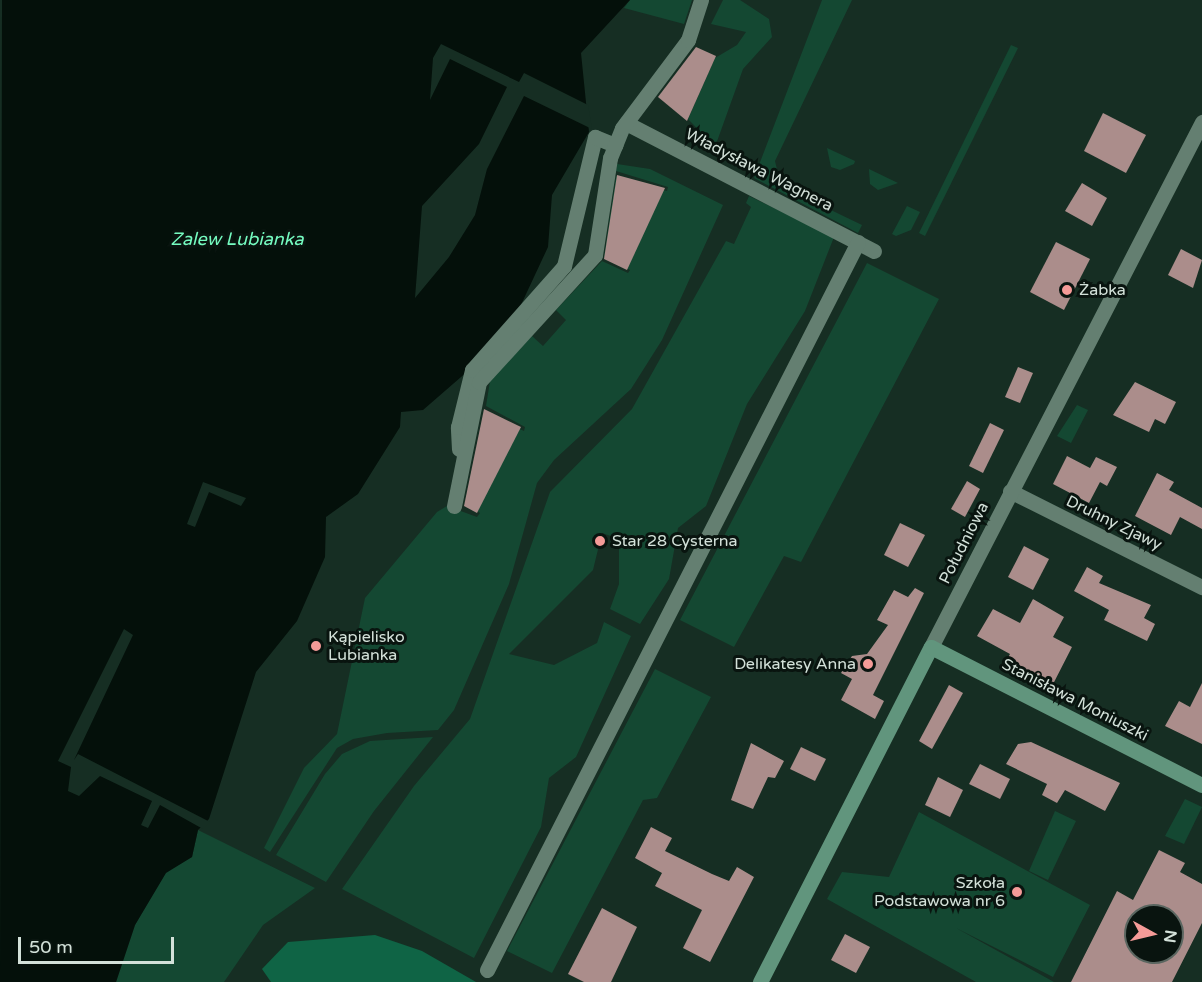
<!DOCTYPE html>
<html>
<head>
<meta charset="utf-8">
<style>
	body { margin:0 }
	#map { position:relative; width:1202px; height:982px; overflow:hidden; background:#162e23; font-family:"Varela Round",sans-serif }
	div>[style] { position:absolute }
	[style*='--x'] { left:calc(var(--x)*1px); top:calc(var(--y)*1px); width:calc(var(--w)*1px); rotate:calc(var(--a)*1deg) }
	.green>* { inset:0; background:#144832 }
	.forest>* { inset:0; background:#0f6445 }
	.water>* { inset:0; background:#04100a }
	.pier>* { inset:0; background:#162e23 }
	.building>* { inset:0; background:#ab8d8b }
	.street>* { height:15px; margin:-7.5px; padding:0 7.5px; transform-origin:7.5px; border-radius:7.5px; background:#647f71 }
	.secondary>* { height:15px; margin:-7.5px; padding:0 7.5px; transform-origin:7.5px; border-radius:7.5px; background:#61957d }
	.dots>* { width:16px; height:16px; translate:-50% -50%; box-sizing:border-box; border:3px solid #09140f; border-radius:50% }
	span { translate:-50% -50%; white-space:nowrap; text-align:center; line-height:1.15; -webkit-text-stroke:6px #09140f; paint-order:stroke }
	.street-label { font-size:16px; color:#d3e1d9 }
	.poi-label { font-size:16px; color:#d3e1d9 }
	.left { translate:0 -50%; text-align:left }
	.right { translate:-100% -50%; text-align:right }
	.water-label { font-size:18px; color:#75fbc0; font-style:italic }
	.north { position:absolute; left:1124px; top:904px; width:60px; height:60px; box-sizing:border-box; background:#09140f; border:2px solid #5a6660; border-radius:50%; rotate:98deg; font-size:16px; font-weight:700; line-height:24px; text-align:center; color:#d3e1d9 }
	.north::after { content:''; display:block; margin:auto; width:21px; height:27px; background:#f59b98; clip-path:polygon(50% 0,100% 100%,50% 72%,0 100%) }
	.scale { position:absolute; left:18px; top:937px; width:156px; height:27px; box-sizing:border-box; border:3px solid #d3e1d9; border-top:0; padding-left:8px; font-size:18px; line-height:21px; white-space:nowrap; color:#d3e1d9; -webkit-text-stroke:4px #09140f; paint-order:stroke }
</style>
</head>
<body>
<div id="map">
	<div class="green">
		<i style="clip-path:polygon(630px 0,692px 0,684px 24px,624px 8px)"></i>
		<i style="clip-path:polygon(723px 0,740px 0,769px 19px,772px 37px,743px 69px,715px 147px,688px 119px,715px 58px,737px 45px,746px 32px,711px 24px)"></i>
		<i style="clip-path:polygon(822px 0,852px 0,775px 161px,781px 186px,862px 225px,858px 233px,754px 178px)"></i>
		<i style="clip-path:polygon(1011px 45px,1018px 48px,925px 236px,919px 233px)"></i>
		<i style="clip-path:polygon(827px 148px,855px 161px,854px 164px,840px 170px,831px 167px)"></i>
		<i style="clip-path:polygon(617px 164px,650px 169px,723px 205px,662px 340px,631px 389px,554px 460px,537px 483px,509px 584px,454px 710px,438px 730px,387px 733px,353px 739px,337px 748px,270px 852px,264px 848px,304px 768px,337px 734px,365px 598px,437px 512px,447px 506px,477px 517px,480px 513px,465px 503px,485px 413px,524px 431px,525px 427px,486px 406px,490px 381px,532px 336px,543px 346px,566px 320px,556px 310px,602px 261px,628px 273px,630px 270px,604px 257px,616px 176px,667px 191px,668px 187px,616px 171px)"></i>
		<i style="clip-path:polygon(869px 169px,898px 183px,878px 190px,870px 184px)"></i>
		<i style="clip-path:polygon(749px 196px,834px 237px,805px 311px,747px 404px,706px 506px,678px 528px,669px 579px,640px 624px,610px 609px,619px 584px,619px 539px,602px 533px,593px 570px,509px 654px,554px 665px,597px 643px,604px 622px,631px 636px,576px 757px,549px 778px,541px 827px,474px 958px,342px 889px,414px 786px,470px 719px,550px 492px,632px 409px,726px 241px,734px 244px,751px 207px,746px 203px)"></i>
		<i style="clip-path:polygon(907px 206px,920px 212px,911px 230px,896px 236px,892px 234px)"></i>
		<i style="clip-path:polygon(867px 263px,939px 299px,801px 562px,784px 556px,734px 647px,680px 620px)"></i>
		<i style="clip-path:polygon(1077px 405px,1088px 410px,1071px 443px,1057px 436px)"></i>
		<i style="clip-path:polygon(655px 669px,711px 697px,657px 798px,643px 800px,552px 973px,507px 951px)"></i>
		<i style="clip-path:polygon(433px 737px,374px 811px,326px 882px,276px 855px,325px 774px,342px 754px,370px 741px)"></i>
		<i style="clip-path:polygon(1185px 799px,1202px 807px,1184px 844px,1165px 836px)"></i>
		<i style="clip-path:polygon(1055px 811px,1076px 821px,1048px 880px,1029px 871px)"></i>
		<i style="clip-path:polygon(919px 812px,1090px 905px,1053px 977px,956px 928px,1054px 982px,976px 982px,827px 899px,842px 872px,889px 877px)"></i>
		<i style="clip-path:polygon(198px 830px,315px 888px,263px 925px,224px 982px,116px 982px,135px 925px,166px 872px,192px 857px)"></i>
	</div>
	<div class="forest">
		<i style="clip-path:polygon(375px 935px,422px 951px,476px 982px,271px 982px,262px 969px,288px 942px)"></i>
	</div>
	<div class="water">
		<i style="clip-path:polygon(2px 0,630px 0,581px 53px,589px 132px,552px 195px,548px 247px,520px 307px,476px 364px,423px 410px,401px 412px,400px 427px,358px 494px,326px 517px,325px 557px,297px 621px,256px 672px,209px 819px,198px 830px,192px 857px,166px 873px,135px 925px,116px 982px,0 982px)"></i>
	</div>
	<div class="pier">
		<i style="clip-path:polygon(441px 44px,519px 82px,524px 73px,588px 105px,592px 129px,524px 96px,487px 169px,475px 215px,449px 257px,415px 298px,422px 206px,479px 144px,507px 87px,450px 59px,430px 100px,433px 58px)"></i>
		<i style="clip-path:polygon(203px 482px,246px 498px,241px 506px,209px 492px,195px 527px,187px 524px)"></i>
		<i style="clip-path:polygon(124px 629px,133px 635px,74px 760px,78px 754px,210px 822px,203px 829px,160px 805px,148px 828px,141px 825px,152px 801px,100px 776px,79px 796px,68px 791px,71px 767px,58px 761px)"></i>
	</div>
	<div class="building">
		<i style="clip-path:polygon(696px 47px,716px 56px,687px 121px,658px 97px)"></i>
		<i style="clip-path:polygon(1103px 113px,1146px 135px,1126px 173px,1084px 151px)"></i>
		<i style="clip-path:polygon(617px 175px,665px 188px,627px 270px,604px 259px)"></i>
		<i style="clip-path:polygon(1082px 183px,1107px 198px,1092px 226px,1065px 211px)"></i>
		<i style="clip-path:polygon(1056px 242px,1090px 259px,1064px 310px,1030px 292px)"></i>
		<i style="clip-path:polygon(1181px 249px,1202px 260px,1193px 288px,1168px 275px)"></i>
		<i style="clip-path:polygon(1018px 367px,1033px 373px,1020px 403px,1005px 397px)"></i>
		<i style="clip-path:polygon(1135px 382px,1176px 402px,1165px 424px,1155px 419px,1149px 432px,1113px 415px)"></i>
		<i style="clip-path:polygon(484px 409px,521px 427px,477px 513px,464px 506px)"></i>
		<i style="clip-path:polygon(990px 423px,1004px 430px,983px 473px,969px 466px)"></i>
		<i style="clip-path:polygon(1067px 456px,1090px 468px,1096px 457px,1117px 467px,1107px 486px,1100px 482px,1089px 503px,1053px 484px)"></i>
		<i style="clip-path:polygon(1157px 473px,1174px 482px,1169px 490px,1202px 508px,1202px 529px,1180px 517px,1171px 535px,1135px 516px)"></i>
		<i style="clip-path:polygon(967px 481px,980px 489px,965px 517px,951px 509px)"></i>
		<i style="clip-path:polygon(900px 523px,925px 535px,908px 567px,884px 555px)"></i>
		<i style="clip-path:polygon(1024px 546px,1049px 559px,1033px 590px,1008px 577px)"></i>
		<i style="clip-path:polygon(1087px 567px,1103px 576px,1099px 583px,1151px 605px,1144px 618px,1155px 624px,1147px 641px,1104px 620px,1109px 610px,1074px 591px)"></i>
		<i style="clip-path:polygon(915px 588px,924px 593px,873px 695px,884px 701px,875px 719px,841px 700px,852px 679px,841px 673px,852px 656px,867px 654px,888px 625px,877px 620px,894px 590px,908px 597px)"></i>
		<i style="clip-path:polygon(1033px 599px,1064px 617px,1053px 637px,1072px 647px,1050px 690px,1003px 667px,1010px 654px,977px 636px,993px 609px,1020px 623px)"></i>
		<i style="clip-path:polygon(1202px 683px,1202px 744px,1165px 726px,1179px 701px,1190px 707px)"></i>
		<i style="clip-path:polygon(949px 685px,963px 693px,932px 749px,919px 741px)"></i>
		<i style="clip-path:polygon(1031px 742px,1120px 783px,1105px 811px,1065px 790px,1057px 803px,1042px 795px,1047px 784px,1006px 764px,1018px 744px)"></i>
		<i style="clip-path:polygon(751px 743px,784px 761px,775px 778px,768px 777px,753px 809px,731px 800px)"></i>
		<i style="clip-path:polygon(801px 747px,826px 759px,815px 781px,790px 769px)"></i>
		<i style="clip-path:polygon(980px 764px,1010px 779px,1000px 799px,969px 784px)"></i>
		<i style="clip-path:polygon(938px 777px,963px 790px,950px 817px,925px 805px)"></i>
		<i style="clip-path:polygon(651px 827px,672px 838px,665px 851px,712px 874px,729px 881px,737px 867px,754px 877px,710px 962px,683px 948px,702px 910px,655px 886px,662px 873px,635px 858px)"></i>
		<i style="clip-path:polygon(evenodd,1159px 850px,1185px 863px,1180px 872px,1202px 884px,1202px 923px,1172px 982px,1071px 982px,1117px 891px,1133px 900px,1159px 850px,1136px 916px,1172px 916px,1172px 952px,1136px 952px,1136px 916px)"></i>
		<i style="clip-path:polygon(602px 908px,637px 927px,611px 982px,584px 982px,568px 974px)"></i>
		<i style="clip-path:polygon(845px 934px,870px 947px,856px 973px,831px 960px)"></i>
	</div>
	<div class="street">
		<i style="--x:626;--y:123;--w:279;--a:27.3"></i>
		<i style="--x:459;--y:449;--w:22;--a:-93"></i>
		<i style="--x:458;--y:427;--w:59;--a:-76.2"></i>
		<i style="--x:472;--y:370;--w:139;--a:-48.5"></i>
		<i style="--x:564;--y:266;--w:133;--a:-76.5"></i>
		<i style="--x:595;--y:137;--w:22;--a:22"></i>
		<i style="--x:1010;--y:491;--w:215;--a:26.6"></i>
		<i style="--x:454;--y:506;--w:126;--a:-78.6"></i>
		<i style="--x:479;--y:382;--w:172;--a:-47.6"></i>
		<i style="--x:595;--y:255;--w:98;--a:-81.2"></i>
		<i style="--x:610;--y:158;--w:32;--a:-68"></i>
		<i style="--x:622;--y:128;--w:110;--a:-53.1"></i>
		<i style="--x:688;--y:40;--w:42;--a:-72"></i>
		<i style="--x:931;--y:647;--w:591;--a:-62.7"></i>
		<i style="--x:487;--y:970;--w:817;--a:-63"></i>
	</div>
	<div class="secondary">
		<i style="--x:760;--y:982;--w:376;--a:-63"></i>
		<i style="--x:931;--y:647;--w:304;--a:27"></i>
	</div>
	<div class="dots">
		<i style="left:1067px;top:290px;background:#f59b98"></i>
		<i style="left:600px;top:541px;background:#f59b98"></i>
		<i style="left:316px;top:646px;background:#f59b98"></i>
		<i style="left:868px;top:664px;background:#f59b98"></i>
		<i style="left:1017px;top:892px;background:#f59b98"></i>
	</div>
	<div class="street-label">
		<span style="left:759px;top:170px;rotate:27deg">Władysława Wagnera</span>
		<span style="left:1114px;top:523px;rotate:26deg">Druhny Zjawy</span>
		<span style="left:964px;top:543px;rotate:-63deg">Południowa</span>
		<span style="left:1075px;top:700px;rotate:27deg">Stanisława Moniuszki</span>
	</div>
	<div class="poi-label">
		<span class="left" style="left:1079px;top:290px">Żabka</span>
		<span class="left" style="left:612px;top:541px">Star 28 Cysterna</span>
		<span class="left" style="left:328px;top:646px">Kąpielisko<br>Lubianka</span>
		<span class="right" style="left:856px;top:664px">Delikatesy Anna</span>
		<span class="right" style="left:1005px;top:892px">Szkoła<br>Podstawowa nr 6</span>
	</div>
	<div class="water-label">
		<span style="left:237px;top:239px">Zalew Lubianka</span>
	</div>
	<div class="north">N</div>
	<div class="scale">50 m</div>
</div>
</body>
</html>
